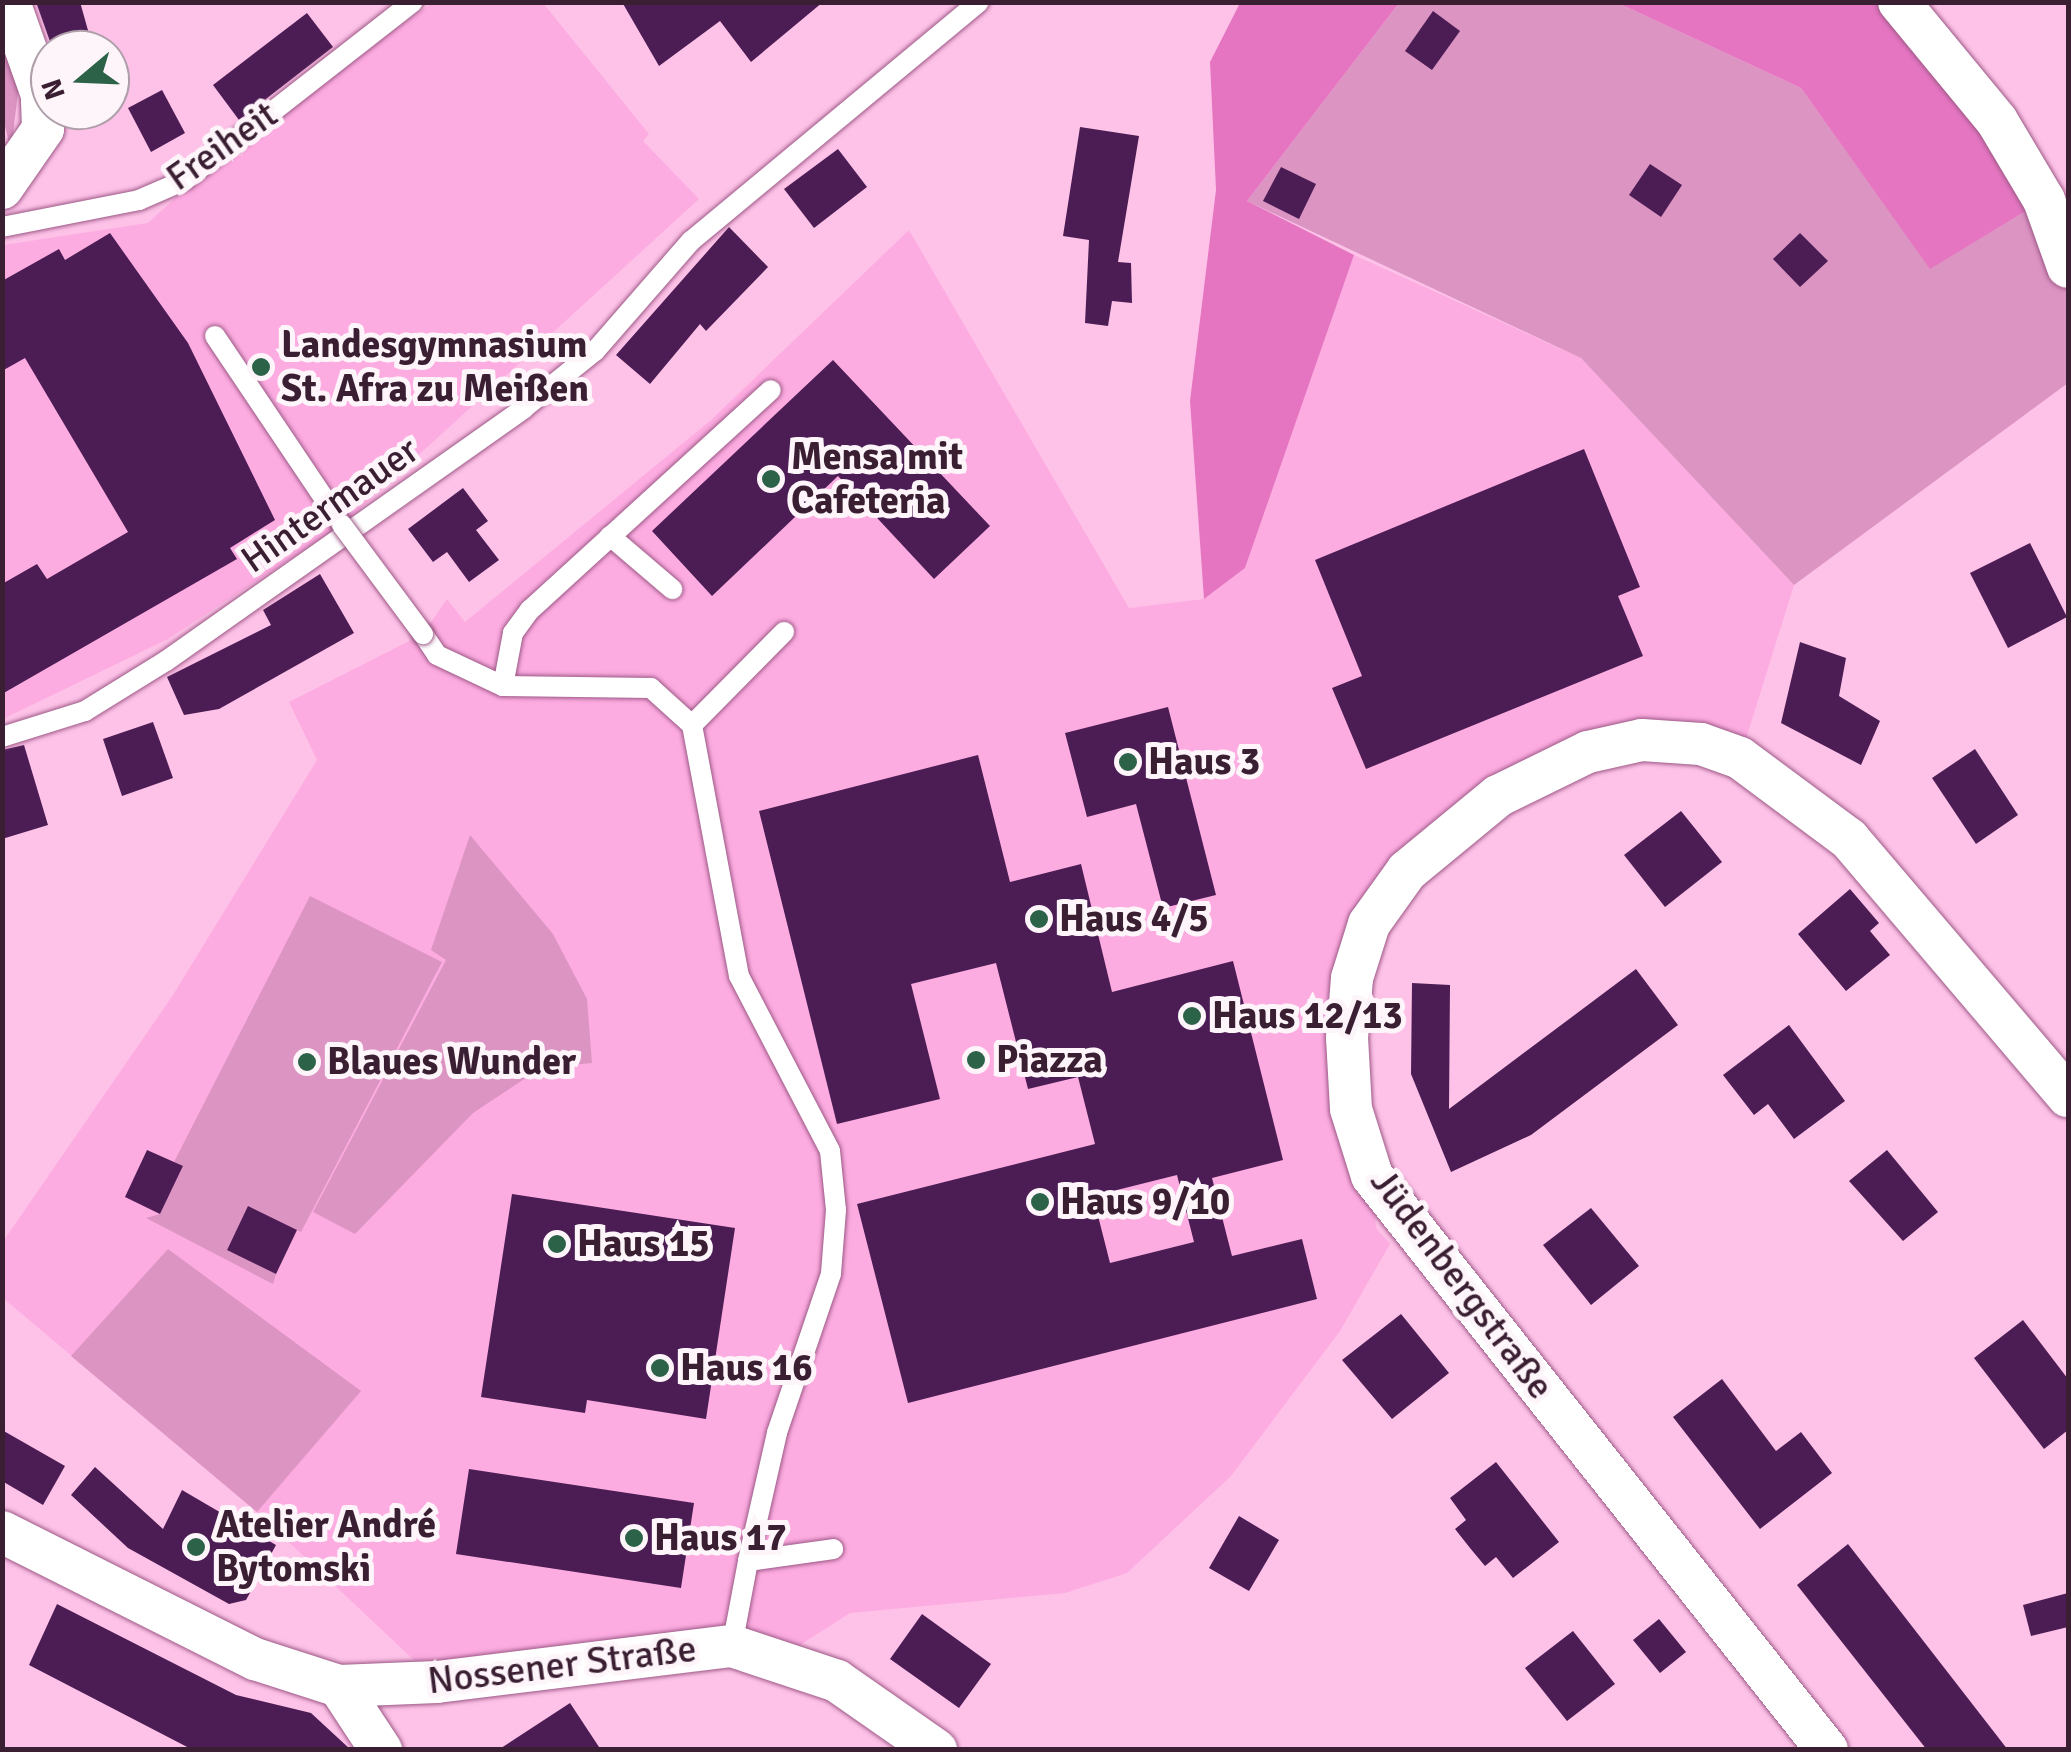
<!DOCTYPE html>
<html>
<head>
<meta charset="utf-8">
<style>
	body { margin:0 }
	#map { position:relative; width:2071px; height:1752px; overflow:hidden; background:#fec2e8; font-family:Signika,sans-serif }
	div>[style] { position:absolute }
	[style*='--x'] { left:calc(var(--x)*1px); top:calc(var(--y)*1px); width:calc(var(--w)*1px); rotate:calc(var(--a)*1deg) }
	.built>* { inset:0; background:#fdace1 }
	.green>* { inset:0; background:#dc94c3 }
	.forest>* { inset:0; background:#e575c1 }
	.building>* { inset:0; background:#4b1d54 }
	.roads { filter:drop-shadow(0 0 2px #9c5986) drop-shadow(0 0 2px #9c5986) }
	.lane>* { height:20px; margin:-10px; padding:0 10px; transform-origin:10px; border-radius:10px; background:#fff }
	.street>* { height:42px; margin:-21px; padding:0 21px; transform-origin:21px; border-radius:21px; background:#fff }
	.bridges { filter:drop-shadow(0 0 2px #9c5986) drop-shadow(0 0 2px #9c5986) }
	.lane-bridge>* { height:20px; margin:-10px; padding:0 10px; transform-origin:10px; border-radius:10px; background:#fff }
	.dots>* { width:28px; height:28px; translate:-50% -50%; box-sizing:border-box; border:5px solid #fdf5fa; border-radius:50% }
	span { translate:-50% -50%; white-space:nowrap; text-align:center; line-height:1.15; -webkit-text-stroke:10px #fdf5fa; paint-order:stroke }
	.street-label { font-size:38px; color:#3a1e31 }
	.poi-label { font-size:38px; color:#3a1e31; font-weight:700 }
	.left { translate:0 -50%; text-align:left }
	.frame { position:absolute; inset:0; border:5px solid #3a1e31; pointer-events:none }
	.north { position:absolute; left:30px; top:30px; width:100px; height:100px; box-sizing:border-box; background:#fdf5fa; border:2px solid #af9faa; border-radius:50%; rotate:251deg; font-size:28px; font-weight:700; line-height:40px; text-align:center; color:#3a1e31 }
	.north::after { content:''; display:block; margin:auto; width:35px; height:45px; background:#2c6248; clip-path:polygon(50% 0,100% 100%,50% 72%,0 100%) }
</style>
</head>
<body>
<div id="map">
	<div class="built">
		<i style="clip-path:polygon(432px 3px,543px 3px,649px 134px,643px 141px,699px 199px,342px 525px,168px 639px,3px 719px,3px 245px,148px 223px,222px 155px,242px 156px,254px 132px)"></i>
		<i style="clip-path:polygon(909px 230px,1129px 608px,1204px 599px,1245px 568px,1354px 255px,1581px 358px,1794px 585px,1740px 758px,1642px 740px,1452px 828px,1352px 978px,1376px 1228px,1390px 1244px,1340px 1331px,1231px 1476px,1127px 1573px,1065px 1593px,850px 1613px,783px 1656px,437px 1682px,257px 1512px,3px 1298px,2px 1243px,173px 995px,317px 760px,289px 702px,423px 634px,447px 599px,465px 622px,710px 421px)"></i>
	</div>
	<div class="green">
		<i style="clip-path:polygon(1399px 3px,1618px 3px,1801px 88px,1930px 268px,2044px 200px,2068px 267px,2068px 383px,1794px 585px,1581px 358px,1247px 201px)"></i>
		<i style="clip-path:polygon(2px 30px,20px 76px,11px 150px,3px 118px)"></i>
		<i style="clip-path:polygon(470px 835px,553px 934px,587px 999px,592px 1063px,541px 1068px,473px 1113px,355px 1234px,313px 1212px,446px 960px,431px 950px)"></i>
		<i style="clip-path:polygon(310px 896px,442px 962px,301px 1232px,248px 1207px,227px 1249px,276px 1274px,273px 1284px,146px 1218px,160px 1214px,183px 1167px,174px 1162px)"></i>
		<i style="clip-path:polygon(168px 1249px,361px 1391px,257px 1512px,71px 1356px)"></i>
	</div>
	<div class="forest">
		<i style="clip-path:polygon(1240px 3px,1399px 3px,1247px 201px,1354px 255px,1245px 568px,1204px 599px,1190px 401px,1216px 190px,1210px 62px)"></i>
		<i style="clip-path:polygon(1618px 3px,1899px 3px,2044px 200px,1930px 269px,1801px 88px)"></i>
	</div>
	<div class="building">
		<i style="clip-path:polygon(36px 2px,80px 2px,91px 41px,53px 50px)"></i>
		<i style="clip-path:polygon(622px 2px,823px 2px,751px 62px,720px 21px,659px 66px)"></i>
		<i style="clip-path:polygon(1433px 11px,1460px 31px,1432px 70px,1405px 51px)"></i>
		<i style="clip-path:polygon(307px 13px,333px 47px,239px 120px,213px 85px)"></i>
		<i style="clip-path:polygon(162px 90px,185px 133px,151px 152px,128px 108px)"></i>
		<i style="clip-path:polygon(1080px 127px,1139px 136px,1118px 262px,1131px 263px,1132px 303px,1112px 301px,1108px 326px,1085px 323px,1089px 240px,1063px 236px)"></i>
		<i style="clip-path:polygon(838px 149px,867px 187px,814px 228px,784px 189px)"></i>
		<i style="clip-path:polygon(1650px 164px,1682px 185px,1661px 217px,1629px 195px)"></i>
		<i style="clip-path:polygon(1281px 167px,1316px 184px,1299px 219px,1263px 201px)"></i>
		<i style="clip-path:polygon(729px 227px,768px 267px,706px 331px,700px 324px,650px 384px,616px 355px)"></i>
		<i style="clip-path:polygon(110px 233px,188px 343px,275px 520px,230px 548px,237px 559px,2px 694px,2px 584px,37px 564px,47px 579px,128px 532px,25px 358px,2px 371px,2px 281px,59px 249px,65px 260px)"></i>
		<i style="clip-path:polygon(1800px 233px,1828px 261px,1800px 287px,1773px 259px)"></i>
		<i style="clip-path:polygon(833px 360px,990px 526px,934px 579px,838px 476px,712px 596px,652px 531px)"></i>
		<i style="clip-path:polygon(1584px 449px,1640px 587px,1618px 596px,1643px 656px,1366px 769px,1332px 688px,1362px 676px,1315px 560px)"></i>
		<i style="clip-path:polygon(463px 488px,488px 521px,476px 530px,499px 560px,469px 582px,447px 552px,433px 562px,408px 529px)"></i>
		<i style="clip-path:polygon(2030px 543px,2067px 617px,2008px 648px,1970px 573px)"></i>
		<i style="clip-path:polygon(320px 574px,354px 633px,219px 709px,184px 715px,167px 677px,271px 625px,263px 610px)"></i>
		<i style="clip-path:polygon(1800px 642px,1846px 658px,1839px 696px,1880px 721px,1861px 765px,1781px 723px)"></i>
		<i style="clip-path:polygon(1168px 707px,1216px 895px,1163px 908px,1136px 804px,1087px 817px,1065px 733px)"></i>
		<i style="clip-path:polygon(153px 722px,173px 778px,122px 796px,103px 739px)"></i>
		<i style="clip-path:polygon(24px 745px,48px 825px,2px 839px,2px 750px)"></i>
		<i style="clip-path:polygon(1975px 749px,2018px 815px,1976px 844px,1932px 778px)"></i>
		<i style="clip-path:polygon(evenodd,978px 755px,1010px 882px,1081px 864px,1112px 992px,1233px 961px,1283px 1160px,1212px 1178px,1232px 1256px,1302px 1239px,1317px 1299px,908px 1403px,857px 1204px,1095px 1144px,1078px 1077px,1028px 1089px,996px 963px,911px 984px,940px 1099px,837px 1124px,759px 811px,978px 755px,1177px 1175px,1194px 1242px,1110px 1263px,1093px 1196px,1177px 1175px)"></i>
		<i style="clip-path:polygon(1681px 811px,1722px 862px,1665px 907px,1624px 855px)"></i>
		<i style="clip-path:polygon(1850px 889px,1879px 923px,1870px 931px,1890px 955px,1846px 991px,1798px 934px)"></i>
		<i style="clip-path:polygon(1636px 969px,1678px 1025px,1531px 1135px,1451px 1172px,1411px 1074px,1412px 983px,1450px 985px,1449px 1109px)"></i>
		<i style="clip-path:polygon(1789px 1025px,1845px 1101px,1794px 1139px,1768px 1104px,1754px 1115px,1723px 1075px)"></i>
		<i style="clip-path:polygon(147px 1150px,183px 1166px,160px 1214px,125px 1197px)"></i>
		<i style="clip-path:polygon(1887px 1150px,1938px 1212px,1903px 1241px,1849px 1181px)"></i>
		<i style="clip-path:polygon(512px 1194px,735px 1228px,706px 1419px,587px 1400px,585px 1413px,481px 1397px)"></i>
		<i style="clip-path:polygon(248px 1206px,297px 1230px,276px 1274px,227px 1250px)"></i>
		<i style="clip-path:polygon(1591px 1208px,1639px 1266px,1591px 1305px,1543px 1245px)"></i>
		<i style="clip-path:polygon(1401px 1314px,1449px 1373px,1392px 1419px,1342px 1360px)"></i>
		<i style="clip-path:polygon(2023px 1320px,2068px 1379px,2068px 1430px,2044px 1449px,1974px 1358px)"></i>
		<i style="clip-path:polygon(1722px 1379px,1776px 1451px,1801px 1432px,1832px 1473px,1760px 1529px,1673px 1417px)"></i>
		<i style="clip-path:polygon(2px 1430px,65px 1466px,43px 1505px,2px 1481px)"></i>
		<i style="clip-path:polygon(1496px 1462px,1559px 1542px,1513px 1578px,1496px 1557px,1485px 1566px,1470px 1548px,1455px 1529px,1466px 1520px,1450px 1498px)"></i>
		<i style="clip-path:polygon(95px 1467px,163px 1529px,182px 1490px,276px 1545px,246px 1600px,229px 1604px,128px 1548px,71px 1495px)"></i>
		<i style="clip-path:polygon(469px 1469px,694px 1503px,681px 1588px,456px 1554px)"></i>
		<i style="clip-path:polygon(1239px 1516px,1279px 1540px,1249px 1591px,1209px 1568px)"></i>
		<i style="clip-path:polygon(1848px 1544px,1897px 1607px,2008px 1750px,1927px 1750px,1797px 1585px)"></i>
		<i style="clip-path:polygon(2068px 1593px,2068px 1627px,2031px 1636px,2023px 1605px)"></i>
		<i style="clip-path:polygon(57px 1604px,236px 1695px,311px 1713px,351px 1750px,193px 1750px,29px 1665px)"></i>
		<i style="clip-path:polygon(922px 1614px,991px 1664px,959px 1708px,890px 1659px)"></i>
		<i style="clip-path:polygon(1659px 1619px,1686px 1652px,1660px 1673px,1633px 1640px)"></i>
		<i style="clip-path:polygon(1573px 1631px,1615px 1684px,1567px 1721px,1525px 1668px)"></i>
		<i style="clip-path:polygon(570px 1703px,601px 1750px,498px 1750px)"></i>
	</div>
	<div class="roads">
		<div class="lane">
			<i style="--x:2;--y:227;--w:140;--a:-11.1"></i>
			<i style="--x:139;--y:200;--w:50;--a:-23.5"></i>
			<i style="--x:185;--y:180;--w:289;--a:-38"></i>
			<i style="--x:215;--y:336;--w:228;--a:56.1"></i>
			<i style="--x:610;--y:536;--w:82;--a:40.5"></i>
			<i style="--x:423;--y:634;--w:25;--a:56"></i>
			<i style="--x:437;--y:655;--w:73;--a:25.2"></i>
			<i style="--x:503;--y:686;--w:148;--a:0.8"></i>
			<i style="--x:651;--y:688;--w:55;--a:42.1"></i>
			<i style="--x:692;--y:725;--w:255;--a:79.4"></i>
			<i style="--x:739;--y:976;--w:197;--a:62.5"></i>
			<i style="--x:830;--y:1151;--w:59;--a:84.2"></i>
			<i style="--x:836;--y:1210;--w:64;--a:94.5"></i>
			<i style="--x:831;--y:1274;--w:168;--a:108.8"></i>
			<i style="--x:777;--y:1433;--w:131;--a:102.8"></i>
			<i style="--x:503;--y:686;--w:54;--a:-79.3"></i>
			<i style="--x:513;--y:633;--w:29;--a:-54"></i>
			<i style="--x:530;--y:610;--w:326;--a:-42.4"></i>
			<i style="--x:692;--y:725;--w:131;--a:-45.3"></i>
			<i style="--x:2;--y:737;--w:87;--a:-17.4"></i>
			<i style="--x:85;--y:711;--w:95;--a:-31.7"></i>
			<i style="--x:166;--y:661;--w:438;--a:-35.2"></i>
			<i style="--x:524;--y:408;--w:91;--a:-38.8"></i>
			<i style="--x:595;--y:351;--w:146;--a:-48.9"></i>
			<i style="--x:691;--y:241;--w:374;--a:-39.7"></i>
			<i style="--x:732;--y:1646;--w:86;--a:-79.3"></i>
			<i style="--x:748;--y:1561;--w:86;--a:-8"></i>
		</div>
		<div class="street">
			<i style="--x:1899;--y:2;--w:154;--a:50.5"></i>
			<i style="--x:1997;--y:121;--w:92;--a:59.3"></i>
			<i style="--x:2044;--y:200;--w:71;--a:70.3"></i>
			<i style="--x:2;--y:188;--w:72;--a:-55.2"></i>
			<i style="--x:43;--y:129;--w:34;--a:-92"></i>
			<i style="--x:42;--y:95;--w:99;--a:-109.5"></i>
			<i style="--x:2;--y:1532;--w:283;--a:26.7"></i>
			<i style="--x:255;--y:1659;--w:88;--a:17.8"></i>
			<i style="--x:339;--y:1686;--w:98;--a:-2.3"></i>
			<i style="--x:437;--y:1682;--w:297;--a:-7"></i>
			<i style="--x:732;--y:1646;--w:111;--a:18.4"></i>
			<i style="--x:837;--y:1681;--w:121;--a:34.9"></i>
			<i style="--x:339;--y:1686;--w:77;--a:56.7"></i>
			<i style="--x:1827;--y:1750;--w:732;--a:-128.4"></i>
			<i style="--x:1372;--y:1176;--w:70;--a:-107.4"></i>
			<i style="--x:1351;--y:1109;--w:71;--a:-93.2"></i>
			<i style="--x:1347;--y:1038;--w:60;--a:-85.2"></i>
			<i style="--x:1352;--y:978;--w:57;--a:-72.5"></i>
			<i style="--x:1369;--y:924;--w:65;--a:-54.4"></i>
			<i style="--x:1407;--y:871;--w:118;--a:-39.5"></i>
			<i style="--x:1498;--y:796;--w:100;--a:-26.1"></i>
			<i style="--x:1588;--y:752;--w:55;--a:-12.5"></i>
			<i style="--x:1642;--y:740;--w:59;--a:3.9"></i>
			<i style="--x:1701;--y:744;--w:41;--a:19.7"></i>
			<i style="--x:1740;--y:758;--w:136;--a:36.6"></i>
			<i style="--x:1849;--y:839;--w:338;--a:49.6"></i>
		</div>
	</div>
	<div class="bridges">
		<div class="lane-bridge">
			<i style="--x:342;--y:525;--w:136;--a:53.4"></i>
		</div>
	</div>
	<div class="dots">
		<i style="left:261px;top:367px;background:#2c6248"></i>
		<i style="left:771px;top:479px;background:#2c6248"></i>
		<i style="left:1128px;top:762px;background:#2c6248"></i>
		<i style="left:1039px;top:919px;background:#2c6248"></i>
		<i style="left:1192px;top:1016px;background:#2c6248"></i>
		<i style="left:976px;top:1060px;background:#2c6248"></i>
		<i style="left:307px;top:1062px;background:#2c6248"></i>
		<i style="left:1040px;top:1202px;background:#2c6248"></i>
		<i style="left:557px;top:1244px;background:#2c6248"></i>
		<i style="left:660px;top:1368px;background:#2c6248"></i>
		<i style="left:634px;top:1538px;background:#2c6248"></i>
		<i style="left:196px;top:1547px;background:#2c6248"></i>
	</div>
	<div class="street-label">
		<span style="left:222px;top:146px;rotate:-35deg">Freiheit</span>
		<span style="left:330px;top:505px;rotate:-35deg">Hintermauer</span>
		<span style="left:1462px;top:1284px;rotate:53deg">Jüdenbergstraße</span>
		<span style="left:562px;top:1665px;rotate:-7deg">Nossener Straße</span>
	</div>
	<div class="poi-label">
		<span class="left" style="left:281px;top:367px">Landesgymnasium<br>St. Afra zu Meißen</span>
		<span class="left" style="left:791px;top:479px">Mensa mit<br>Cafeteria</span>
		<span class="left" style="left:1148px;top:762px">Haus 3</span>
		<span class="left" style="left:1059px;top:919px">Haus 4/5</span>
		<span class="left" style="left:1212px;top:1016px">Haus 12/13</span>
		<span class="left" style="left:996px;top:1060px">Piazza</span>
		<span class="left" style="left:327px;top:1062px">Blaues Wunder</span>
		<span class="left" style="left:1060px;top:1202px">Haus 9/10</span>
		<span class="left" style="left:577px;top:1244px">Haus 15</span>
		<span class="left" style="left:680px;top:1368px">Haus 16</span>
		<span class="left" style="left:216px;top:1547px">Atelier André<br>Bytomski</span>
		<span class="left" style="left:654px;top:1538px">Haus 17</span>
	</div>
	<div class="frame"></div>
	<div class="north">N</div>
</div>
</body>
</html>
